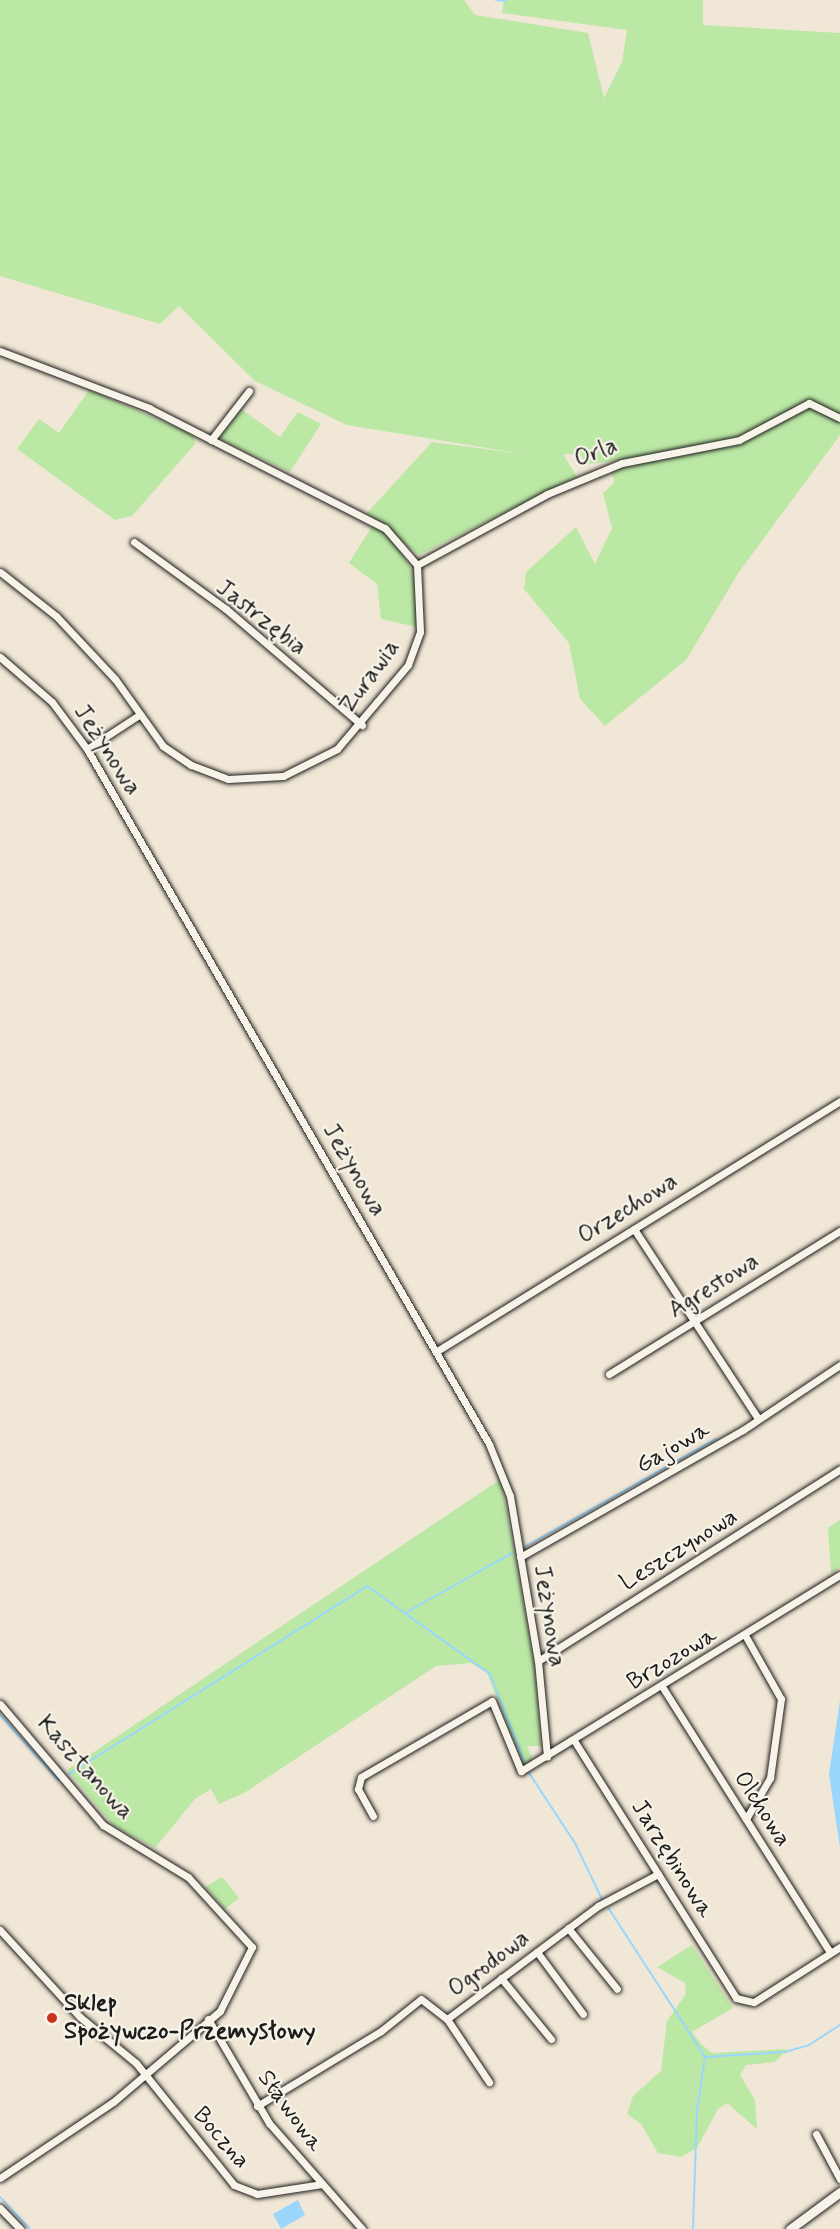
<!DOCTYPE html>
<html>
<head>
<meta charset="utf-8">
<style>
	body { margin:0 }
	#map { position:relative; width:840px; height:2229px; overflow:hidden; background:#f1e7d6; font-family:Mynerve,sans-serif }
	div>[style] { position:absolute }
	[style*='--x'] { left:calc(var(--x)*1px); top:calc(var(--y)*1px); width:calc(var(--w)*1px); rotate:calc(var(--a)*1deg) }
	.green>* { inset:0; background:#bbe8a5 }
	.water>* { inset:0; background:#9bd6fc }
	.stream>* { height:2px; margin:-1px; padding:0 1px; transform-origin:1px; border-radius:1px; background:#9bd6fc }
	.roads { filter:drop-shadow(0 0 2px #1c1c1c) drop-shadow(0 0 2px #1c1c1c) }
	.street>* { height:7px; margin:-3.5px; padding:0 3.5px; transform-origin:3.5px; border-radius:3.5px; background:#f7f3e8 }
	.secondary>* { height:9px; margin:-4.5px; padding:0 4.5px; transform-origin:4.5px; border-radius:4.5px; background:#f7f3e8 }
	.dots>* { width:16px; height:16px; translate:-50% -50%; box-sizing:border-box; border:3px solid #f7f3e8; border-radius:50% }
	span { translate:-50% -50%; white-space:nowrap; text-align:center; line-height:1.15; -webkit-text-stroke:4.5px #f7f3e8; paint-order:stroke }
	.street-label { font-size:24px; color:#1c1c1c }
	.poi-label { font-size:24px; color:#1c1c1c; font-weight:700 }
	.left { translate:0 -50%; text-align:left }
</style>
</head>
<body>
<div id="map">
	<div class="green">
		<i style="clip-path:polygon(0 0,464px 0,475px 15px,588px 33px,604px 98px,622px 62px,627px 30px,502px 13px,504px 0,703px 0,703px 25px,840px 33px,840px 435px,739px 572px,686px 660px,605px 726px,580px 699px,569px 643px,524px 589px,526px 572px,576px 527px,595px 564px,612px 528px,603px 493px,615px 482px,611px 472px,620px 460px,588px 464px,579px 454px,563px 454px,577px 477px,419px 555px,367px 513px,432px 442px,523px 454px,347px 425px,255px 381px,179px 306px,160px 324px,0 276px)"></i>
		<i style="clip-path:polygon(89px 390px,194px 435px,195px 444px,132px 516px,115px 520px,17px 449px,39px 419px,59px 433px)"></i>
		<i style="clip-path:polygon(241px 409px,280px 437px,298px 412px,321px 424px,290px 472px,221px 440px,220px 434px)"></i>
		<i style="clip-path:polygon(374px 523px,391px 537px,414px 573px,417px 627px,381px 619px,377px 584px,349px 563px)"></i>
		<i style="clip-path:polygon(501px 1479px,534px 1663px,541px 1746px,527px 1746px,533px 1760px,523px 1766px,487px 1673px,471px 1663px,436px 1666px,244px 1793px,219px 1804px,211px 1789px,195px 1799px,155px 1848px,114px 1826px,67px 1770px)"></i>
		<i style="clip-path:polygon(840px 1520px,840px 1567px,831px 1573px,828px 1528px)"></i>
		<i style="clip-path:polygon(222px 1877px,239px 1898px,225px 1909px,205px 1887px)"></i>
		<i style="clip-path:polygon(692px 1945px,733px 2008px,692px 2032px,701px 2044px,712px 2053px,787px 2049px,775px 2062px,746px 2065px,740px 2075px,755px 2100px,757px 2129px,727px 2103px,718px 2109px,697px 2148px,681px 2157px,658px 2153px,641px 2124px,627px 2114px,633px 2096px,661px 2071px,667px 2021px,686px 1994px,685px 1983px,657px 1967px)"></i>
	</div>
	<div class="water">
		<i style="clip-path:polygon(840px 1700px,840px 1848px,829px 1774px)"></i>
		<i style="clip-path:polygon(298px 2200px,305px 2215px,281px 2229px,273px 2214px)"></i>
	</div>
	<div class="stream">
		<i style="--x:496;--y:0;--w:9;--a:6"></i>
		<i style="--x:526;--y:1546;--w:218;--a:-29.4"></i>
		<i style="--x:407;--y:1612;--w:120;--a:-29.3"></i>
		<i style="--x:0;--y:1715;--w:87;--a:48.3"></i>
		<i style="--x:529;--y:1773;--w:84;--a:56.7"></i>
		<i style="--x:575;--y:1843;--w:62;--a:64.3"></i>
		<i style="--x:69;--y:1774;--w:352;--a:-32.2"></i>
		<i style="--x:367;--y:1586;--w:151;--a:35.6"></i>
		<i style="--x:490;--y:1674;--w:92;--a:68.4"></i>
		<i style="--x:609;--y:1909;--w:176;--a:57"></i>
		<i style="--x:705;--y:2057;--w:80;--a:-3.6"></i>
		<i style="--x:785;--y:2052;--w:25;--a:-16"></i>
		<i style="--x:809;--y:2045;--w:37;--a:-33"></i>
		<i style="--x:0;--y:2197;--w:44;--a:46.8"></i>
		<i style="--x:693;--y:2229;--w:118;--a:-88.1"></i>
		<i style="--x:697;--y:2111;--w:55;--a:-81.6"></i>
	</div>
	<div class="roads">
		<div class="street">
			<i style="--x:0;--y:351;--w:160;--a:20.9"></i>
			<i style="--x:149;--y:408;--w:265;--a:27"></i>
			<i style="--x:385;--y:528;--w:49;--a:49.1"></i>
			<i style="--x:417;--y:565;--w:67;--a:87.4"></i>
			<i style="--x:420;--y:632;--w:35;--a:110"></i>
			<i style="--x:408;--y:665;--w:110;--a:130.2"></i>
			<i style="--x:337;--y:749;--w:60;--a:153.4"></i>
			<i style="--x:283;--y:776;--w:55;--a:176.9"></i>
			<i style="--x:228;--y:779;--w:40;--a:-159"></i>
			<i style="--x:191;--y:765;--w:34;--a:-146"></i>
			<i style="--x:163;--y:746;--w:82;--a:-125.6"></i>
			<i style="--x:115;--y:679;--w:86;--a:-133.1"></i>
			<i style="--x:56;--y:616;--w:71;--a:-141.8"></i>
			<i style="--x:211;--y:440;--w:62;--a:-52.2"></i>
			<i style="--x:134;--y:542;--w:114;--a:36.1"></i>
			<i style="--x:226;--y:609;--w:179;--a:40.5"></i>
			<i style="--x:417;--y:565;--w:148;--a:-28.6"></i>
			<i style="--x:547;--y:494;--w:81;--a:-22.5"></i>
			<i style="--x:622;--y:463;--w:119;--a:-11.1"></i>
			<i style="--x:739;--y:440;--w:79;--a:-27.9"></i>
			<i style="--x:809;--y:403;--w:34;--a:26"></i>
			<i style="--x:0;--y:657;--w:69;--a:40.9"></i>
			<i style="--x:52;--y:702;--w:59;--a:53.3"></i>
			<i style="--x:87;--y:749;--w:803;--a:59.95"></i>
			<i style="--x:489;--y:1444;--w:56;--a:68"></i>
			<i style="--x:510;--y:1496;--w:167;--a:80.4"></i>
			<i style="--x:538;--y:1661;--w:96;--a:84.6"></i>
			<i style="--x:87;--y:749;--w:62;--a:-33.2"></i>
			<i style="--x:634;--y:1229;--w:225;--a:56.8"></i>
			<i style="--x:437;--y:1351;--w:474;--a:-31.8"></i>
			<i style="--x:609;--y:1374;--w:272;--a:-31.8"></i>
			<i style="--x:520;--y:1557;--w:257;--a:-29.7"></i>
			<i style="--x:743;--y:1430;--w:117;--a:-33.8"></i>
			<i style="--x:538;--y:1661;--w:358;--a:-32.4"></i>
			<i style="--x:663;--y:1688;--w:311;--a:57.7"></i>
			<i style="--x:0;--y:1704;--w:159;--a:49.6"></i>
			<i style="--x:103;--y:1825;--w:100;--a:31.5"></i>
			<i style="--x:188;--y:1877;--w:95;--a:47.6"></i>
			<i style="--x:252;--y:1947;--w:72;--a:116.6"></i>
			<i style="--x:220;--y:2011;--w:140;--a:139.6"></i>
			<i style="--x:113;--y:2102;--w:136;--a:146.1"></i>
			<i style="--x:575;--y:1742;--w:302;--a:57.8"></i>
			<i style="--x:736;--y:1998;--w:18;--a:13"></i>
			<i style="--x:754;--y:2002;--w:102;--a:-32.6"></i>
			<i style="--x:373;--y:1816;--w:31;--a:-119"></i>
			<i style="--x:358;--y:1789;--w:12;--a:-76"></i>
			<i style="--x:361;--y:1777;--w:151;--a:-30.1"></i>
			<i style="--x:492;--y:1701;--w:76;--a:67.5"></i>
			<i style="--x:521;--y:1771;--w:374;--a:-31.6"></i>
			<i style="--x:746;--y:1819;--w:48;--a:-59.7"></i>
			<i style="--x:770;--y:1778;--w:80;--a:-82.1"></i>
			<i style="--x:781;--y:1699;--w:71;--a:-119.4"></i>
			<i style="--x:568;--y:1928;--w:78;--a:51.2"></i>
			<i style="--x:0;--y:1930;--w:118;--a:47.4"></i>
			<i style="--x:80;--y:2017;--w:72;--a:39.4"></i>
			<i style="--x:136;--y:2063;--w:156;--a:51.2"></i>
			<i style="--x:234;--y:2185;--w:25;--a:21"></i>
			<i style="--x:257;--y:2194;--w:66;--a:-8.7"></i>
			<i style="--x:537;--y:1952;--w:77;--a:53.4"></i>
			<i style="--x:501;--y:1978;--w:79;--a:50.7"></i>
			<i style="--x:208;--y:2019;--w:121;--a:59.6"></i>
			<i style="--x:269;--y:2123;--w:141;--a:48.7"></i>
			<i style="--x:447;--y:2019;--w:76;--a:56.3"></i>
			<i style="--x:257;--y:2106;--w:145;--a:-31.2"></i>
			<i style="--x:381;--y:2031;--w:51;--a:-38.7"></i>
			<i style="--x:421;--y:1999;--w:33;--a:38"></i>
			<i style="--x:447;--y:2019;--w:189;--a:-36.8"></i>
			<i style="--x:598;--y:1906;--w:68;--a:-28.1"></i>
			<i style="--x:816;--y:2134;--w:51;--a:61.9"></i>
			<i style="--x:0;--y:2208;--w:29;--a:46"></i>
		</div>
		<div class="secondary">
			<i style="--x:790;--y:2229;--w:62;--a:-36.5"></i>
		</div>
	</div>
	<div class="dots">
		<i style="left:52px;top:2018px;background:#c8321e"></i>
	</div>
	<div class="street-label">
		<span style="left:596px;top:453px;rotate:-21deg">Orla</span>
		<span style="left:261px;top:618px;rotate:38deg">Jastrzębia</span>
		<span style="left:370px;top:677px;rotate:-54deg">Żurawia</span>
		<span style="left:107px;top:750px;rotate:57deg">Jeżynowa</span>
		<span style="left:354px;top:1170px;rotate:60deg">Jeżynowa</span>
		<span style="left:628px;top:1209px;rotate:-32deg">Orzechowa</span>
		<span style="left:714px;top:1286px;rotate:-32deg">Agrestowa</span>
		<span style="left:673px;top:1448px;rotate:-30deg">Gajowa</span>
		<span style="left:679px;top:1550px;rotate:-32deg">Leszczynowa</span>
		<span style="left:549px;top:1616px;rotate:81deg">Jeżynowa</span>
		<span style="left:672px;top:1659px;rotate:-31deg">Brzozowa</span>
		<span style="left:85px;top:1768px;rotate:48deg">Kasztanowa</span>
		<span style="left:762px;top:1809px;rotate:57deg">Olchowa</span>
		<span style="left:672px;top:1859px;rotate:58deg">Jarzębinowa</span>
		<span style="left:489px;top:1964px;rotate:-37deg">Ogrodowa</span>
		<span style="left:290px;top:2111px;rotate:54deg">Stawowa</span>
		<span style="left:221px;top:2138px;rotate:49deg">Boczna</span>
	</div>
	<div class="poi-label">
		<span class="left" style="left:64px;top:2018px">Sklep<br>Spożywczo-Przemysłowy</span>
	</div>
</div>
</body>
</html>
